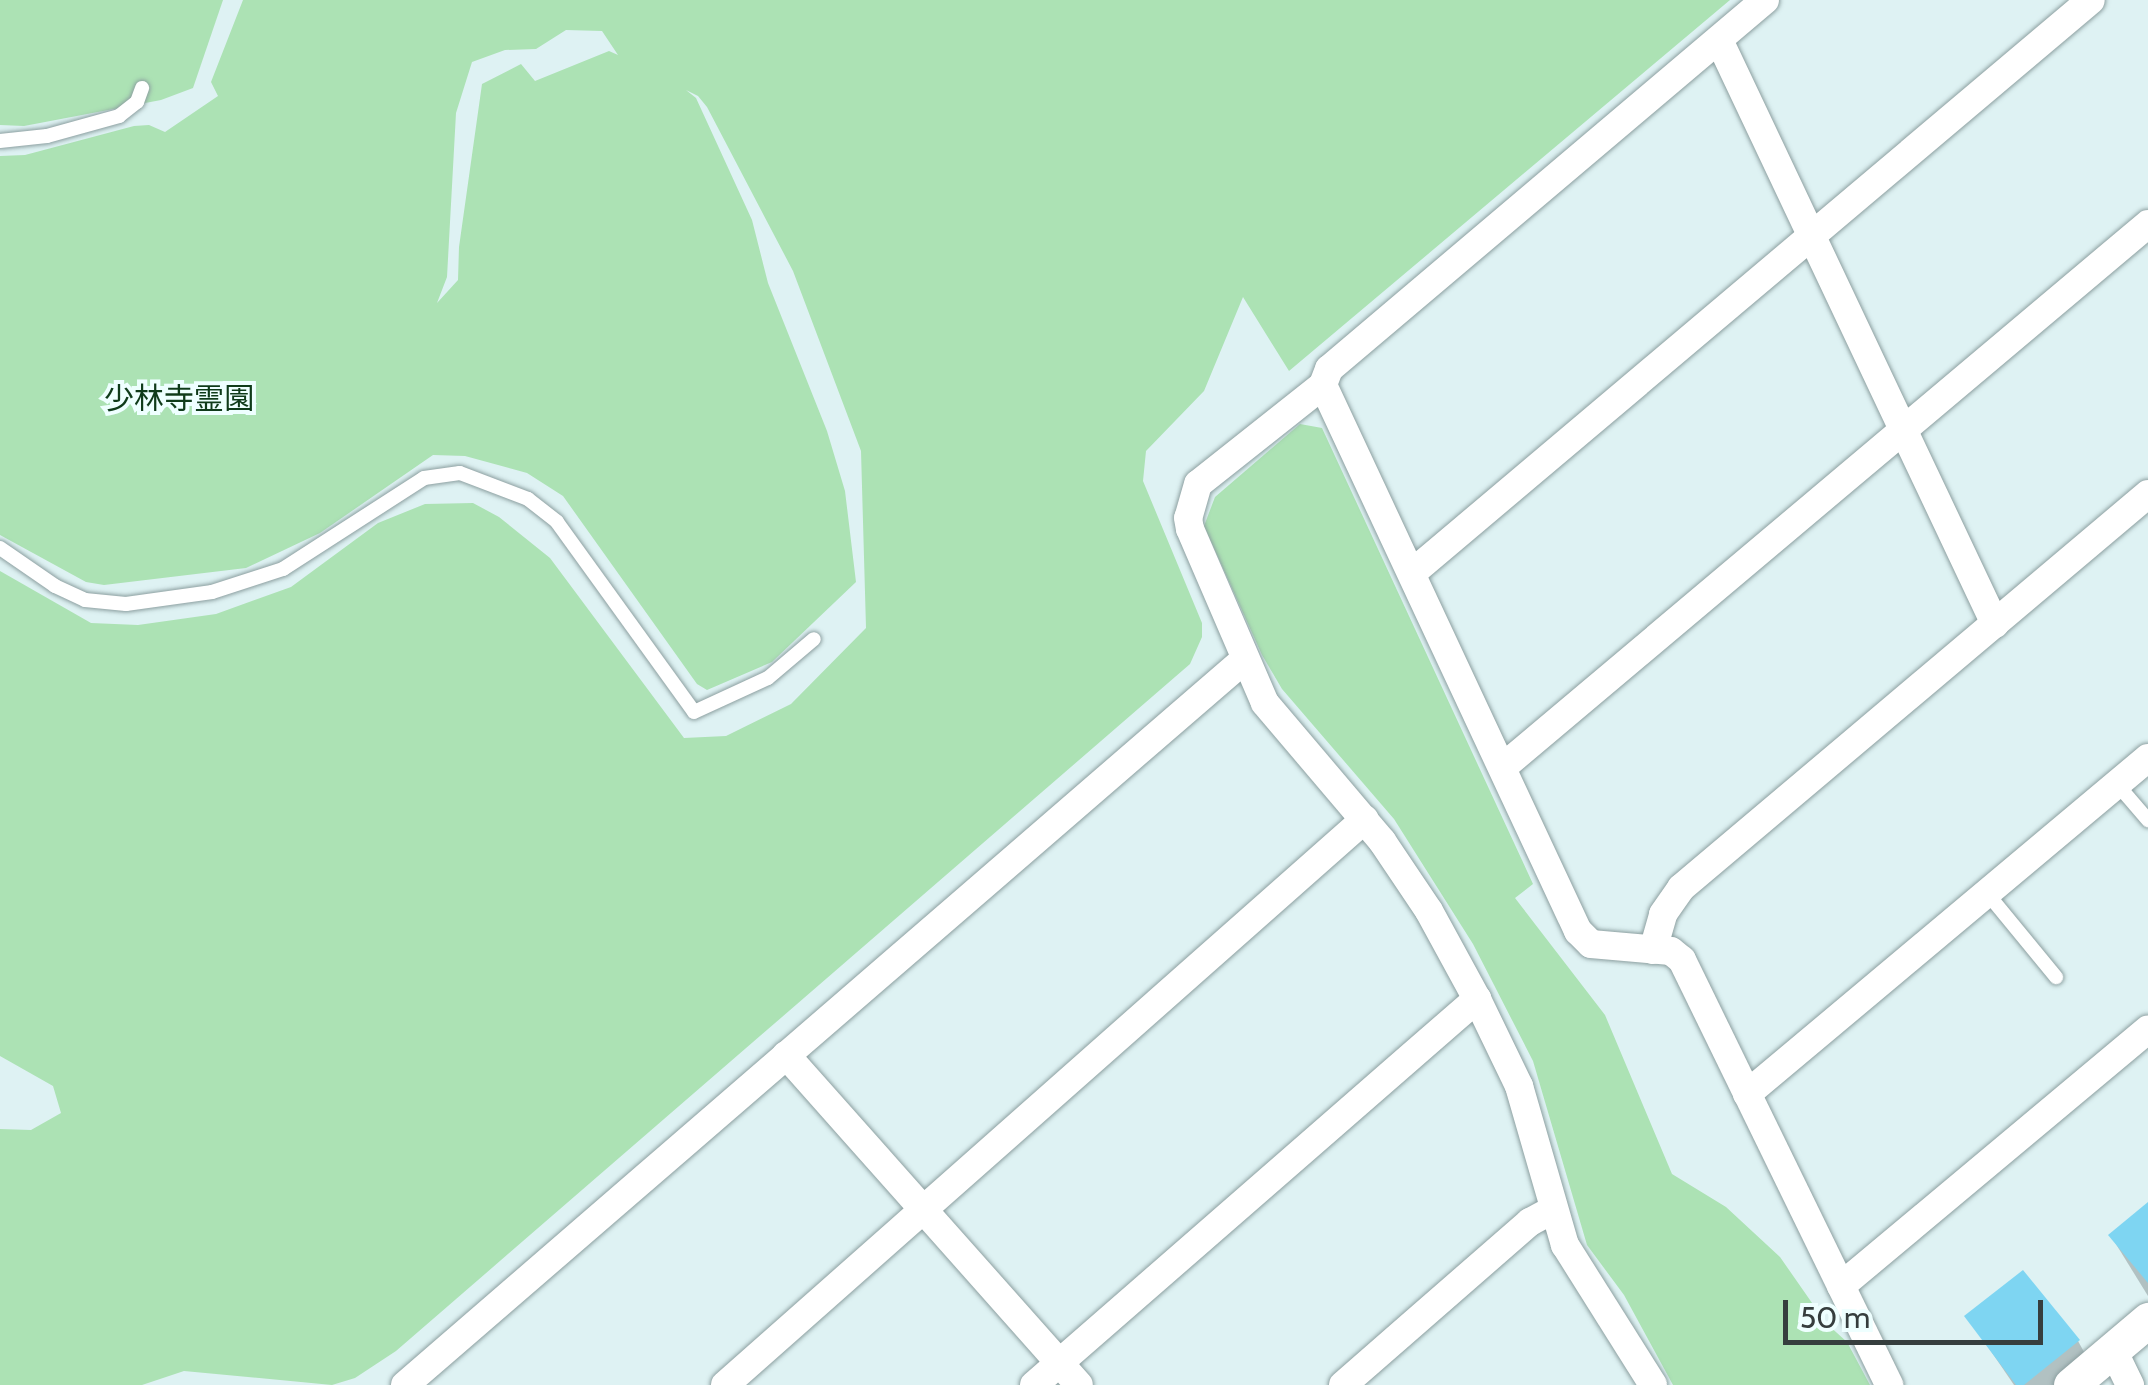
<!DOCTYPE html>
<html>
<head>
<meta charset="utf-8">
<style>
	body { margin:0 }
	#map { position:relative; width:2148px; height:1385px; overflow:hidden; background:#def2f3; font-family:Cabin,"Noto Sans JP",sans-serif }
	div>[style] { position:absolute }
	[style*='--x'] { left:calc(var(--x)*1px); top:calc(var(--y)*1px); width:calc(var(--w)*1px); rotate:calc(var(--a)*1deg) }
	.green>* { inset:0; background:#ace2b4 }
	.shadow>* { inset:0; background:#0003 }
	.building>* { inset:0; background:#7ed5f2 }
	.roads { filter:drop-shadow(0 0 2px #8c9fa0) drop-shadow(0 0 2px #8c9fa0) }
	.service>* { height:14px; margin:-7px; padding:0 7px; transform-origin:7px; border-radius:7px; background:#fff }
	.minor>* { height:28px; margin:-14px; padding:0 14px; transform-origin:14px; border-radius:14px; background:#fff }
	.tertiary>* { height:35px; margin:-17.5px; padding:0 17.5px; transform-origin:17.5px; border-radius:17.5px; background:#fff }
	span { translate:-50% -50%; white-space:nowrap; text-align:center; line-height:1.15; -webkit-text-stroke:8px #eff; paint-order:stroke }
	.park-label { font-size:30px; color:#0f3b1a }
	.scale { position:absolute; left:1783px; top:1300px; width:260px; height:45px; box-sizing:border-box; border:5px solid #363e3e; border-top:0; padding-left:12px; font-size:30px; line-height:35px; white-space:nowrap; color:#363e3e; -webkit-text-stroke:8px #eff; paint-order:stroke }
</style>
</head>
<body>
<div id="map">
	<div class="green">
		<i style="clip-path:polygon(0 0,223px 0,193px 88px,161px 100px,24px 126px,0 125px)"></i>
		<i style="clip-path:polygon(evenodd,243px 0,1730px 0,1289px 371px,1243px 297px,1204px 391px,1146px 451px,1143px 481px,1202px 623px,1202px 637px,1190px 664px,396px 1351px,355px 1378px,332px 1385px,184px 1371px,142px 1385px,0 1385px,0 1129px,31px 1130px,61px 1113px,53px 1086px,0 1056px,0 571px,91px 623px,138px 625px,216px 614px,291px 587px,378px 523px,425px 504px,473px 503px,499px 517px,550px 558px,684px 738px,726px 736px,791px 704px,866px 628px,861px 451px,793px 271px,707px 107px,698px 96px,686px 90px,696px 98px,752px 220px,768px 283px,827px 431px,845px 491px,856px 582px,772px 662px,707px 690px,697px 684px,563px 496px,527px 473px,465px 456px,433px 455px,320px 533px,246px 568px,104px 585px,86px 582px,0 535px,0 156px,25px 155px,134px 126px,149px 125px,165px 132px,218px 96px,211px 82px,243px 0,566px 30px,602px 31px,618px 55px,609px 51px,535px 81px,521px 64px,482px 84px,459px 247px,458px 280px,437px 303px,447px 277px,456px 113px,472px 62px,505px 50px,536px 49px,566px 30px)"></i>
		<i style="clip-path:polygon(1300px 424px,1322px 428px,1533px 884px,1515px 898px,1605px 1015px,1672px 1174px,1726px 1207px,1780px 1257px,1826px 1323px,1847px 1342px,1870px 1385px,1673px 1385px,1624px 1295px,1587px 1245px,1533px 1061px,1473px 944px,1394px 819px,1282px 689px,1262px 655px,1204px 526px,1215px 497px)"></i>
	</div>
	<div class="shadow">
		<i style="clip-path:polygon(2148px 1205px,2148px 1296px,2111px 1236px)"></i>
		<i style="clip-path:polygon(1967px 1316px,2078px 1341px,2094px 1370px,2075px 1385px,2014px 1385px)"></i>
	</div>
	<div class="building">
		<i style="clip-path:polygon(2148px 1202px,2148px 1283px,2108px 1235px)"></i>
		<i style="clip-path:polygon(2023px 1270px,2080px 1340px,2024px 1385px,2016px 1385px,1964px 1316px)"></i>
	</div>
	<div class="roads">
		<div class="service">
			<i style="--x:0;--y:141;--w:47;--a:-6.1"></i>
			<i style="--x:47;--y:136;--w:75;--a:-15.5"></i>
			<i style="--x:119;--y:116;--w:23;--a:-38"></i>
			<i style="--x:137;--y:102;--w:15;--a:-70"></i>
			<i style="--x:0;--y:548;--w:67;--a:34.6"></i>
			<i style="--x:55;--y:586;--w:33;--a:25"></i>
			<i style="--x:85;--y:600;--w:41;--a:5.6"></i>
			<i style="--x:126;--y:604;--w:87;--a:-7.9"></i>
			<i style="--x:212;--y:592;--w:75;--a:-17.9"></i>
			<i style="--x:283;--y:569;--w:168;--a:-32.8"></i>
			<i style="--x:424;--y:478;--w:36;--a:-8"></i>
			<i style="--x:460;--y:473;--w:73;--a:20.9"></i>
			<i style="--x:528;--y:499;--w:37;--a:38"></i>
			<i style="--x:557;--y:522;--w:234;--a:54.2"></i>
			<i style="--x:694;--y:712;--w:81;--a:-24.7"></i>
			<i style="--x:768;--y:678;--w:60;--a:-40.3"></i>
			<i style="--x:2117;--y:784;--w:48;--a:49.3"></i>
			<i style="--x:1987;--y:893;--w:109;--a:50.6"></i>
		</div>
		<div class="minor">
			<i style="--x:1765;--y:0;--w:571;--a:139.76"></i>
			<i style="--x:1329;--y:369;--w:17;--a:111"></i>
			<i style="--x:1323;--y:385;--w:603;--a:64.97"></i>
			<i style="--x:1578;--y:931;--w:18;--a:45"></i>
			<i style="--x:1591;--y:944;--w:80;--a:5"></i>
			<i style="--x:1671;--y:951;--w:14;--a:39"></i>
			<i style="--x:1682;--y:960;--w:473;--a:64"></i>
			<i style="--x:1719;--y:40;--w:646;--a:64.7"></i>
			<i style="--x:1323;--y:385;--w:159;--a:141.6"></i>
			<i style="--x:1198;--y:484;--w:35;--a:106"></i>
			<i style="--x:1188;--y:518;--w:11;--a:80"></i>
			<i style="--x:1190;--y:529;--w:189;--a:66.7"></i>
			<i style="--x:1265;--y:703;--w:181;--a:49.7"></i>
			<i style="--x:1382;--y:841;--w:84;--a:56.1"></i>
			<i style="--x:1429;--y:911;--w:100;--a:61.4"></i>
			<i style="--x:1477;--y:999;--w:97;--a:64.2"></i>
			<i style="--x:1519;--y:1086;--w:166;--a:73.9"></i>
			<i style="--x:1565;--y:1245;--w:165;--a:57.8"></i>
			<i style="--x:1412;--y:573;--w:888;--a:-40.16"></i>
			<i style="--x:1503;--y:767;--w:843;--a:-40.09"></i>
			<i style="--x:1653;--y:950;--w:37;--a:-74"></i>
			<i style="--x:1663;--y:914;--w:32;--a:-55"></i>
			<i style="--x:1681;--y:888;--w:611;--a:-40.15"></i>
			<i style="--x:786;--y:1055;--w:441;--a:48.4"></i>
			<i style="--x:1747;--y:1094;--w:523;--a:-39.96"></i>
			<i style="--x:1841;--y:1286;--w:400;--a:-39.9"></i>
			<i style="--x:2113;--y:1350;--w:39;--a:64"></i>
			<i style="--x:405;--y:1385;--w:1109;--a:-40.83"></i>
			<i style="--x:725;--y:1385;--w:854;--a:-41.49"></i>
			<i style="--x:1034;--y:1385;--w:588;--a:-41.07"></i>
			<i style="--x:1343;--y:1385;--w:248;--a:-41.1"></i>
			<i style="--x:1530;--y:1222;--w:26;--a:-28"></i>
		</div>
		<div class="tertiary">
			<i style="--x:2071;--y:1385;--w:101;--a:-40.2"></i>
		</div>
	</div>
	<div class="park-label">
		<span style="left:179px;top:399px">少林寺霊園</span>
	</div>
	<div class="scale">50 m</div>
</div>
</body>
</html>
